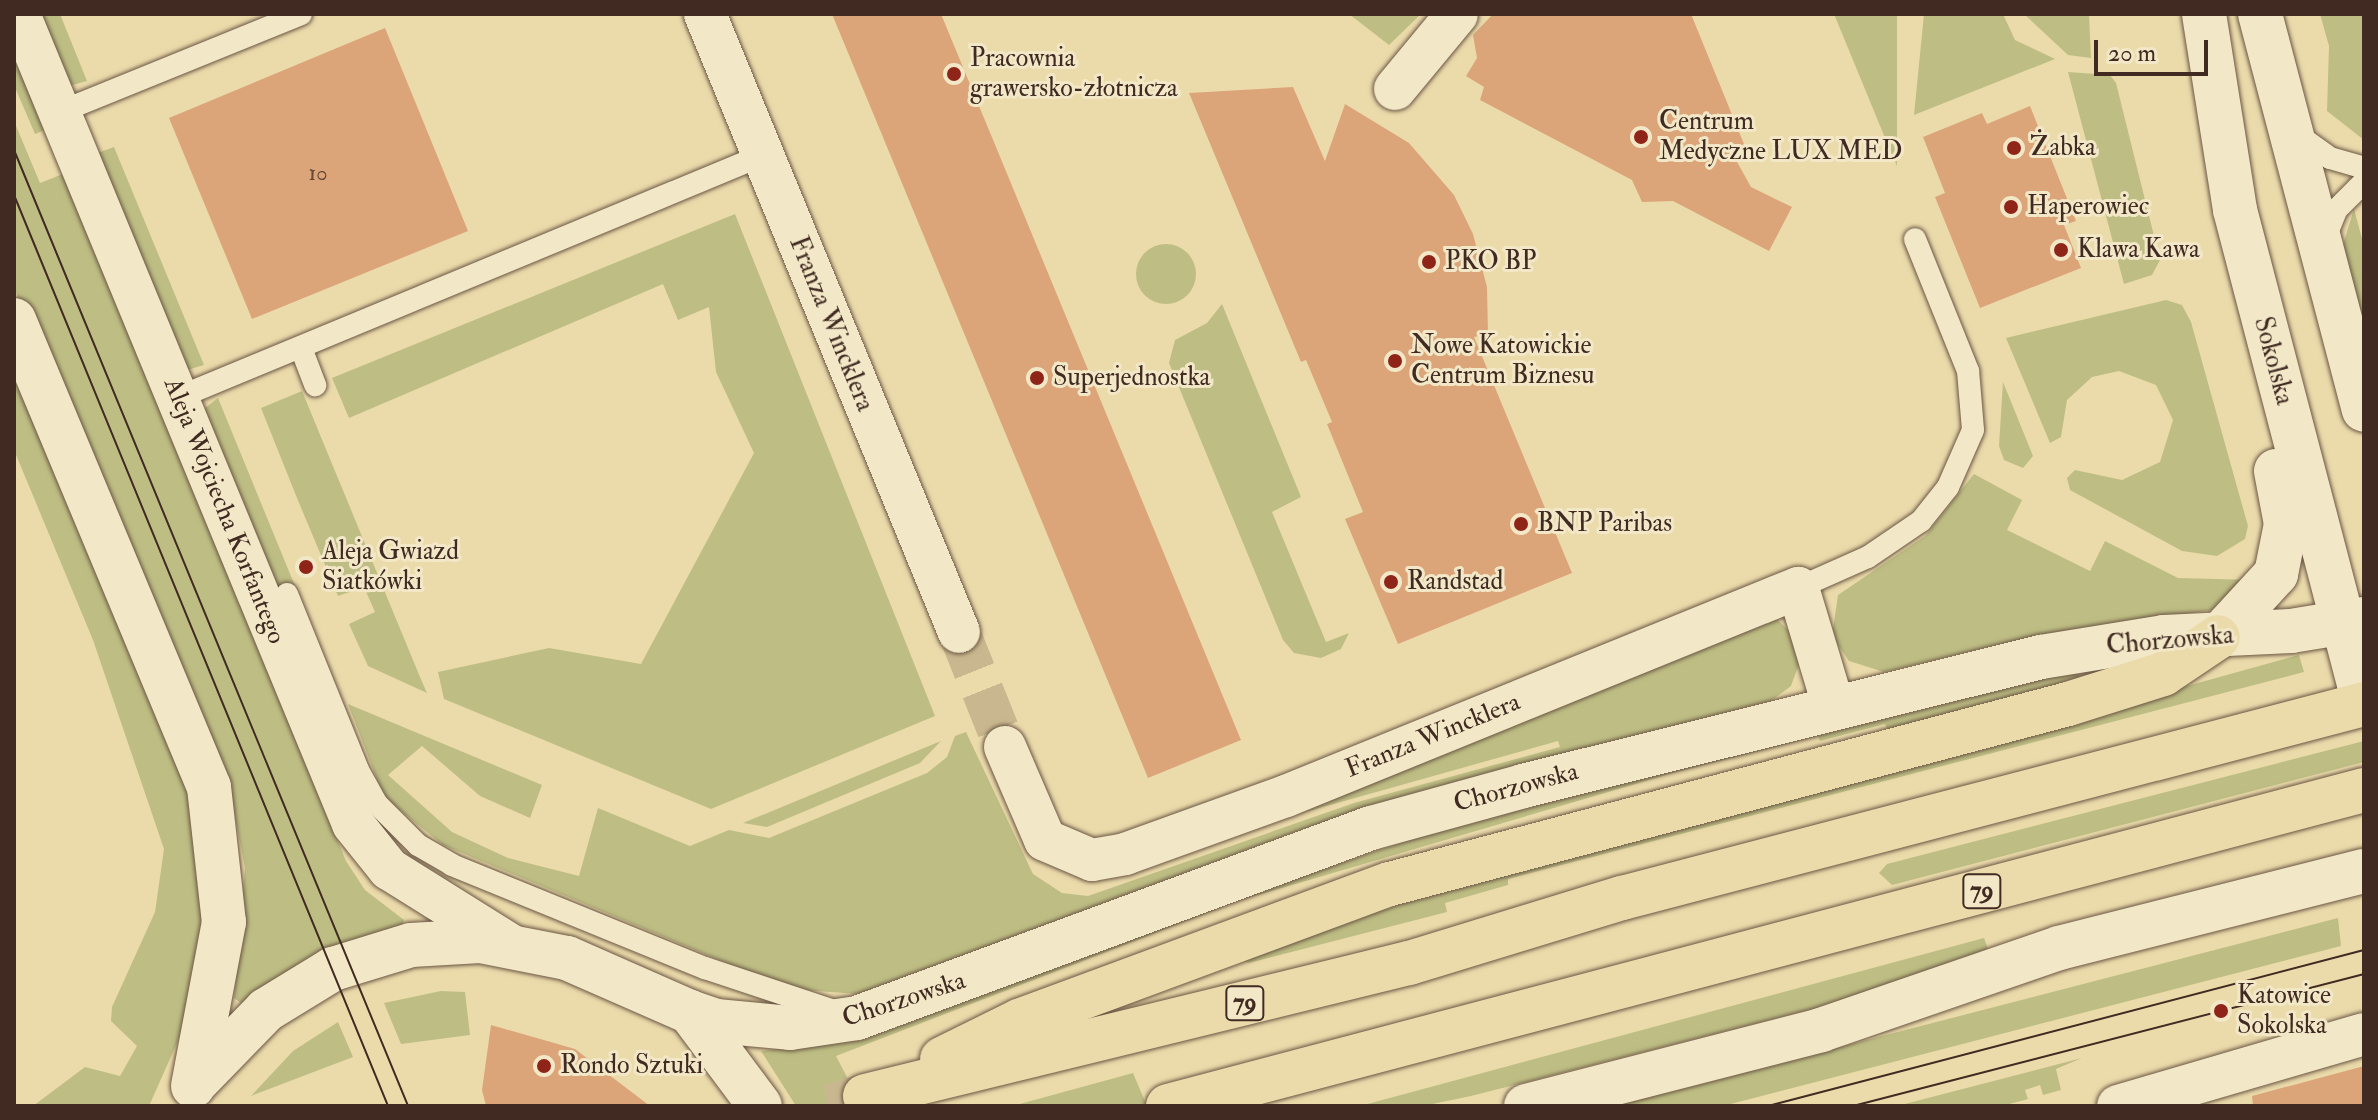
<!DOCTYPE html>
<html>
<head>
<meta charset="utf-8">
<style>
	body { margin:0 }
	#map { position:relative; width:2378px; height:1120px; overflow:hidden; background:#ebdbab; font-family:"IM FELL Double Pica",serif }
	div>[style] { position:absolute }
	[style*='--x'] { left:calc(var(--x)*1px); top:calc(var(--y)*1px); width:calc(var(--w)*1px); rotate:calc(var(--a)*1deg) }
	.green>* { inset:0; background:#bebe84 }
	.round { border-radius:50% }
	.building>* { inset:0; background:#dca579 }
	.street-tunnel>* { height:42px; margin-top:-21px; transform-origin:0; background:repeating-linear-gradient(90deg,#c9b88f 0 42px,transparent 0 63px) }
	.primary-tunnel>* { height:44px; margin-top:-22px; transform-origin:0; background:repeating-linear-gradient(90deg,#c9b88f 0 44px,transparent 0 66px) }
	.roads { filter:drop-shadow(0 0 2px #6b5644) drop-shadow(0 0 2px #6b5644) }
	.lane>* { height:22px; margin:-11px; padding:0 11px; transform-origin:11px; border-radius:11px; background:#f2e8c8 }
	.street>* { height:42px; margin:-21px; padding:0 21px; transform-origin:21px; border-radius:21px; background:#f2e8c8 }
	.secondary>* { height:44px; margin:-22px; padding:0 22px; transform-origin:22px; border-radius:22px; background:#f2e8c8 }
	.primary>* { height:44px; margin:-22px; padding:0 22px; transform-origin:22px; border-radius:22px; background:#ebdbab }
	.tram>* { height:2px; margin:-1px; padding:0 1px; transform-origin:1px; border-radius:1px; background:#402a21 }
	.dots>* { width:22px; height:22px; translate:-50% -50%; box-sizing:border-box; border:4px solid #f2e8c8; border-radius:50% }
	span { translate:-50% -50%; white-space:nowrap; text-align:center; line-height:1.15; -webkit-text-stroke:6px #f2e8c8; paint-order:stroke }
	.number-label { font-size:22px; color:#674937 }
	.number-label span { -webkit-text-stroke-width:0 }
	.shield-label span { padding:2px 6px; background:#f2e8c8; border:2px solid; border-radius:6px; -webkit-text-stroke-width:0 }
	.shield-label { font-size:24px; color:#402a21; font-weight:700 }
	.poi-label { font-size:26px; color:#402a21 }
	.left { translate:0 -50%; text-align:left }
	.street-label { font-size:26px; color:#402a21 }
	.frame { position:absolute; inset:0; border:16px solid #402a21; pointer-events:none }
	.scale { position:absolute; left:2094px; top:40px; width:114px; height:36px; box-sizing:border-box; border:4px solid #402a21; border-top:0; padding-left:10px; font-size:24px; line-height:28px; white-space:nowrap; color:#402a21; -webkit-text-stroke:6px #f2e8c8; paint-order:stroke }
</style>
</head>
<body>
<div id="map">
	<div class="green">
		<i style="clip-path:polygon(30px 14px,60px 14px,87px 81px,69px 86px)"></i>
		<i style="clip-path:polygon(1349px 14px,1421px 14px,1389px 45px)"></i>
		<i style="clip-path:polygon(1834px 14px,1897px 14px,1897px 166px,1890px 150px)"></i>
		<i style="clip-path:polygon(1924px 14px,2003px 14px,2015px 40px,2055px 59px,1914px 115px)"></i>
		<i style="clip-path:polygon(2024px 14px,2089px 14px,2091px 58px,2068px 55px)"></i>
		<i style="clip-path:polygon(2320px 14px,2364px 14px,2364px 140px,2327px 111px,2329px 46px)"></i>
		<i style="clip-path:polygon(14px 55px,45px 130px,35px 134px,14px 85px)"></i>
		<i style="clip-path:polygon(2068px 72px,2110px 75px,2116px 83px,2160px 260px,2152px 275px,2124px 284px)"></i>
		<i style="clip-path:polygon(14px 121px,40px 183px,63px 174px,346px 861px,365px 890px,404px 920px,402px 926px,316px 955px,241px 1003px,234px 998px,245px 868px,230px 791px,149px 616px,14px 288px)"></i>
		<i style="clip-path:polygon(114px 147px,204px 365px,184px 371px,89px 156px)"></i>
		<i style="clip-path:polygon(2354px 209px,2364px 246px,2364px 329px,2343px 245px)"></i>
		<i style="clip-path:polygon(735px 214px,935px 716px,711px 809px,444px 699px,438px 672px,549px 648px,641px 664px,754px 453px,716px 372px,709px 307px,678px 320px,663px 284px,349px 418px,332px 378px)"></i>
		<i class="round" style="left:1136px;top:244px;width:60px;height:60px"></i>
		<i style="clip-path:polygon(2166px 300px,2182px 305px,2191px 322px,2248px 526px,2245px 539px,2217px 556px,2182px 551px,2070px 490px,2067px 478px,2075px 470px,2122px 480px,2160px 462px,2173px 420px,2156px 385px,2119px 371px,2092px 377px,2067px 400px,2061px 437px,2050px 443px,2006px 338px)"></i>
		<i style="clip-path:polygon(1222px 304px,1301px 497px,1272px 512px,1326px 642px,1349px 633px,1341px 649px,1321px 658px,1294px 653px,1283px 640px,1169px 363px,1175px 340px,1207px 323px)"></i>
		<i style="clip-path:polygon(14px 369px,180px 768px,199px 828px,203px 937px,186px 1023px,149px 1106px,33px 1106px,85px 1067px,120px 1076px,137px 1046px,111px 1021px,112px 1007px,155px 912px,164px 849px,93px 640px,14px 450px)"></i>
		<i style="clip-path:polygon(2003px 382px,2033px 456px,2023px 468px,2004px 460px,1999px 446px)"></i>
		<i style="clip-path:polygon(302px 391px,420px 677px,427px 693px,368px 666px,349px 624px,375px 612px,364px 587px,338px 596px,297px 498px,261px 408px)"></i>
		<i style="clip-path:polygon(218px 398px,295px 586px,271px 597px,200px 412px)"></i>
		<i style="clip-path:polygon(1974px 474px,2022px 500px,2007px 530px,2090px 571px,2105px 541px,2178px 578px,2256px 580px,2211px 610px,2013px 641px,1884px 672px,1849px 661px,1832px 636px,1838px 595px,1925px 536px)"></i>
		<i style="clip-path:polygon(1777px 619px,1797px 639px,1799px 664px,1791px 686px,1771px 701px,1423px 791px,1309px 827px,859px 994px,789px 989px,443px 845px,384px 797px,348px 704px,542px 785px,530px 818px,480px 796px,422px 746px,388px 775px,452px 832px,508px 858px,579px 876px,598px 808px,690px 846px,729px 830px,769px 838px,927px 773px,947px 757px,955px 736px,966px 732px,1033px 874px,1062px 893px,1088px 896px,1354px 803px,1560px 747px,1558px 741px,1291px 816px)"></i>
		<i style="clip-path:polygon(2299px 655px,2304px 672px,1508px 879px,1508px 885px,1445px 903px,1447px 912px,1249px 963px,1241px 960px,1311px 929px)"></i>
		<i style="clip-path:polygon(2077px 672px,2081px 679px,1888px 732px,1885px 724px,1820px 741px,1818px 736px,1673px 773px,1241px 900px,836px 1056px,862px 1106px,796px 1106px,761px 1051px,865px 1038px,1241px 897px,1447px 827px,1912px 706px)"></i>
		<i style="clip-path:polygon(941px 741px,920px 763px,767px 827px,743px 823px)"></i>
		<i style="clip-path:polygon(2364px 741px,2364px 762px,1892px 885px,1879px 873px,1887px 864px)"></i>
		<i style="clip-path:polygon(2338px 918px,2341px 946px,1723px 1106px,1612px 1106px)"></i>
		<i style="clip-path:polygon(1984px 938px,1988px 949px,1844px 1001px,1471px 1096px,1423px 1106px,1360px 1106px)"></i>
		<i style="clip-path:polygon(441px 991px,465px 992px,470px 1035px,401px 1044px,384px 1003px)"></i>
		<i style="clip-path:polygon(338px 1022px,353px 1057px,251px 1096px,293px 1051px)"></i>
		<i style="clip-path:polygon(2082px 1058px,2056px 1069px,2061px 1090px,2043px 1095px,2040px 1085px,2025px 1090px,2028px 1099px,2002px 1106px,1897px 1106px)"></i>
		<i style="clip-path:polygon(1133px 1073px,1147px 1106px,1012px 1106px)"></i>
	</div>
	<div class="building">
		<i style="clip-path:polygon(832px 14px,941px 14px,1241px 740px,1148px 778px)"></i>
		<i style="clip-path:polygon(1493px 14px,1691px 14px,1744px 144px,1736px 160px,1751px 187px,1792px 207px,1769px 251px,1673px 201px,1642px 202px,1632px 180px,1480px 100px,1484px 87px,1466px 76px,1477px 58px,1473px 35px)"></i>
		<i style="clip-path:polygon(385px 28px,468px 231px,252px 319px,169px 118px)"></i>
		<i style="clip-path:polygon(1293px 87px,1325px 161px,1345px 104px,1409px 143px,1454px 195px,1473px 234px,1487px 287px,1488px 334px,1474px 337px,1572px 573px,1398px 644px,1345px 519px,1363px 512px,1327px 424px,1332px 422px,1306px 360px,1301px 362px,1189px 93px)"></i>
		<i style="clip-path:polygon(2030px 106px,2076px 221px,2064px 225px,2081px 268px,1980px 308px,1935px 197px,1945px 193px,1923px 137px,1982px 113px,1987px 124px)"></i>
		<i style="clip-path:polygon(491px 1025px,575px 1049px,650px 1106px,486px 1106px,482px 1090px)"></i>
		<i style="clip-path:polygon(2364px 1066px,2364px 1106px,2253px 1106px,2252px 1096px)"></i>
	</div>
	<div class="street-tunnel">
		<i style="--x:959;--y:632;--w:124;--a:68.2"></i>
	</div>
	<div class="primary-tunnel">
		<i style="--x:829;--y:1106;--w:37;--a:-16"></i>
	</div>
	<div class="roads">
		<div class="lane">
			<i style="--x:60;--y:112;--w:260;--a:-22.1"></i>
			<i style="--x:2295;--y:133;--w:43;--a:35.5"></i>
			<i style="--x:2330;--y:158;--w:35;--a:16"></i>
			<i style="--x:2325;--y:238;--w:31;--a:-68"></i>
			<i style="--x:2337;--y:209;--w:38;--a:-45"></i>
			<i style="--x:301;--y:348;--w:40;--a:69"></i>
			<i style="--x:177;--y:398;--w:634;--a:-22.52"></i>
			<i style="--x:1798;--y:588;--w:77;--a:-23.9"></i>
			<i style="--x:1868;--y:557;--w:64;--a:-34.2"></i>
			<i style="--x:1921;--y:521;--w:43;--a:-51.5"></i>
			<i style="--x:1948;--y:487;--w:62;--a:-66.3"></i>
			<i style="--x:1973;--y:430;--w:59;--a:-94.8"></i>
			<i style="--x:1968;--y:371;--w:142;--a:-111.9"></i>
			<i style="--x:287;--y:594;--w:190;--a:68"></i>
			<i style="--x:358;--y:770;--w:39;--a:61"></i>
			<i style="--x:377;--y:804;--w:58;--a:45"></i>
			<i style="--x:418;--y:845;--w:39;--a:30"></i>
			<i style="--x:452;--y:865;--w:273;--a:22.2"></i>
			<i style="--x:705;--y:968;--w:139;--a:18.4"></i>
		</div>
		<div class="street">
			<i style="--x:19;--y:14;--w:876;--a:67.59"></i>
			<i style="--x:353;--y:824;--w:58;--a:51.3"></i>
			<i style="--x:389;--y:869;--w:142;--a:32"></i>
			<i style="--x:705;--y:14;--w:668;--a:67.66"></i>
			<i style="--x:1395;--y:89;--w:97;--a:-50.4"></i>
			<i style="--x:1005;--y:747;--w:101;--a:66.7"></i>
			<i style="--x:1045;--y:840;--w:51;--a:23.1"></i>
			<i style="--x:1092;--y:860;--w:34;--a:-10"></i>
			<i style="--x:1125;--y:854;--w:171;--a:-19.8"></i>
			<i style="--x:1286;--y:796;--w:553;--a:-22.11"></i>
			<i style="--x:1798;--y:588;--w:122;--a:73.3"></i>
			<i style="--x:2118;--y:1106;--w:256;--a:-16.3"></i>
		</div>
		<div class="secondary">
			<i style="--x:2204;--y:14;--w:198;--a:81"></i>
			<i style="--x:2235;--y:210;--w:510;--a:75.34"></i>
			<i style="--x:2260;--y:14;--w:409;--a:75.3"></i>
			<i style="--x:14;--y:320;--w:506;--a:67.34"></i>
			<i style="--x:209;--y:787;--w:136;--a:83.7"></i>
			<i style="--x:224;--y:922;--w:167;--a:100.7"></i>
			<i style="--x:2218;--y:637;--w:86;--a:-47.4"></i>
			<i style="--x:2276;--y:574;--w:51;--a:-78.7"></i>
			<i style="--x:2286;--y:524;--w:54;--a:-100.7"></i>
			<i style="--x:690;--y:1012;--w:28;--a:19"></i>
			<i style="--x:716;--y:1021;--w:74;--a:5.4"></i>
			<i style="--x:790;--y:1028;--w:68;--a:-8.5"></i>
			<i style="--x:857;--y:1018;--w:548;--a:-20.29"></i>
			<i style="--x:1371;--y:828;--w:158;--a:-15.4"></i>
			<i style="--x:1523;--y:786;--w:534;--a:-13.98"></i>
			<i style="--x:2041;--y:657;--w:125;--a:-9.2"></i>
			<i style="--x:2164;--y:637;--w:127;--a:-2.7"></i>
			<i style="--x:2291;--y:631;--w:74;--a:-9.3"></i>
			<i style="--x:197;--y:1081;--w:99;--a:-45.8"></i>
			<i style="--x:266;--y:1010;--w:79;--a:-31.5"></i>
			<i style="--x:333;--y:969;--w:82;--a:-17.1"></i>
			<i style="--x:411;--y:945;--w:69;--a:-3.3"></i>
			<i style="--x:480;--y:941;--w:89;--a:11.1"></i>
			<i style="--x:567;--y:958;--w:134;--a:23.7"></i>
			<i style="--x:690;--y:1012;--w:117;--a:53.3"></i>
			<i style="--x:1526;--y:1106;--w:305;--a:-14.4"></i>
			<i style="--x:1821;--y:1030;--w:252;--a:-19"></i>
			<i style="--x:2059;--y:948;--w:315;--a:-14.2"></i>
		</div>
		<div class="primary">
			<i style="--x:942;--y:1059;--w:86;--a:-26.3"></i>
			<i style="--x:1019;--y:1021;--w:395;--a:-20.3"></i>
			<i style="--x:1390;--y:884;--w:701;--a:-14.87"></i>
			<i style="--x:2068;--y:704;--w:100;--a:-17.5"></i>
			<i style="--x:2163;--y:674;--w:66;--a:-33.9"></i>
			<i style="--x:865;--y:1096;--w:560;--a:-13.74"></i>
			<i style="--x:1409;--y:963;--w:223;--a:-17"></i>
			<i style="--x:1622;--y:898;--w:767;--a:-14.65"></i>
			<i style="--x:1168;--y:1106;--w:1237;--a:-14.8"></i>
		</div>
	</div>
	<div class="tram">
		<i style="--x:14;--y:150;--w:1034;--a:67.6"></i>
		<i style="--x:14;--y:195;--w:985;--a:67.68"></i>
		<i style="--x:1768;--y:1106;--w:616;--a:-14.67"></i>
		<i style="--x:1853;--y:1106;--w:528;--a:-14.48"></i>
	</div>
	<div class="dots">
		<i style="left:954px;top:74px;background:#8f2418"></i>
		<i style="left:1641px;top:137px;background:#8f2418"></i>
		<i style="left:2014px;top:148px;background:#8f2418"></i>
		<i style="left:2011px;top:207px;background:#8f2418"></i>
		<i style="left:2061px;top:250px;background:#8f2418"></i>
		<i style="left:1429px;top:262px;background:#8f2418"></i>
		<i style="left:1395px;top:361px;background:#8f2418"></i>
		<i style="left:1037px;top:378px;background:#8f2418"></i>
		<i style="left:1521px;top:524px;background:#8f2418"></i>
		<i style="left:306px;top:567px;background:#8f2418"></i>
		<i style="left:1391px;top:582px;background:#8f2418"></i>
		<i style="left:2221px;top:1011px;background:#8f2418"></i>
		<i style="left:544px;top:1066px;background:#8f2418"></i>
	</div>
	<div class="number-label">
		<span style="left:318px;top:174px">10</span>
	</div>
	<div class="shield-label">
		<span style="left:1982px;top:891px">79</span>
		<span style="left:1245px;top:1003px">79</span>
	</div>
	<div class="poi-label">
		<span class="left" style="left:970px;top:74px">Pracownia<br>grawersko-złotnicza</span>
		<span class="left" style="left:1659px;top:137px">Centrum<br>Medyczne LUX MED</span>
		<span class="left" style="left:2030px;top:148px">Żabka</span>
		<span class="left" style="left:2027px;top:207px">Haperowiec</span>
		<span class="left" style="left:2077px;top:250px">Klawa Kawa</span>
		<span class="left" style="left:1445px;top:262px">PKO BP</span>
		<span class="left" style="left:1411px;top:361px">Nowe Katowickie<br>Centrum Biznesu</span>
		<span class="left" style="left:1053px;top:378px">Superjednostka</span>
		<span class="left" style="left:1537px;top:524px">BNP Paribas</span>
		<span class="left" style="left:322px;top:567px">Aleja Gwiazd<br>Siatkówki</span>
		<span class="left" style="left:1407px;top:582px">Randstad</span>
		<span class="left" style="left:2237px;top:1011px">Katowice<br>Sokolska</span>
		<span class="left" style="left:560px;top:1066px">Rondo Sztuki</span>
	</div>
	<div class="street-label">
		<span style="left:831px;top:324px;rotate:68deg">Franza Wincklera</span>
		<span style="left:2273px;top:361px;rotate:75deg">Sokolska</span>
		<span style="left:224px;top:511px;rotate:68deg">Aleja Wojciecha Korfantego</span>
		<span style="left:2170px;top:641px;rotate:-5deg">Chorzowska</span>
		<span style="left:1433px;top:736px;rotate:-22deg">Franza Wincklera</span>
		<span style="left:1516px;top:788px;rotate:-15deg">Chorzowska</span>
		<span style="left:904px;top:1000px;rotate:-18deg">Chorzowska</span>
	</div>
	<div class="frame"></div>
	<div class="scale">20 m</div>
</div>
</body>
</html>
